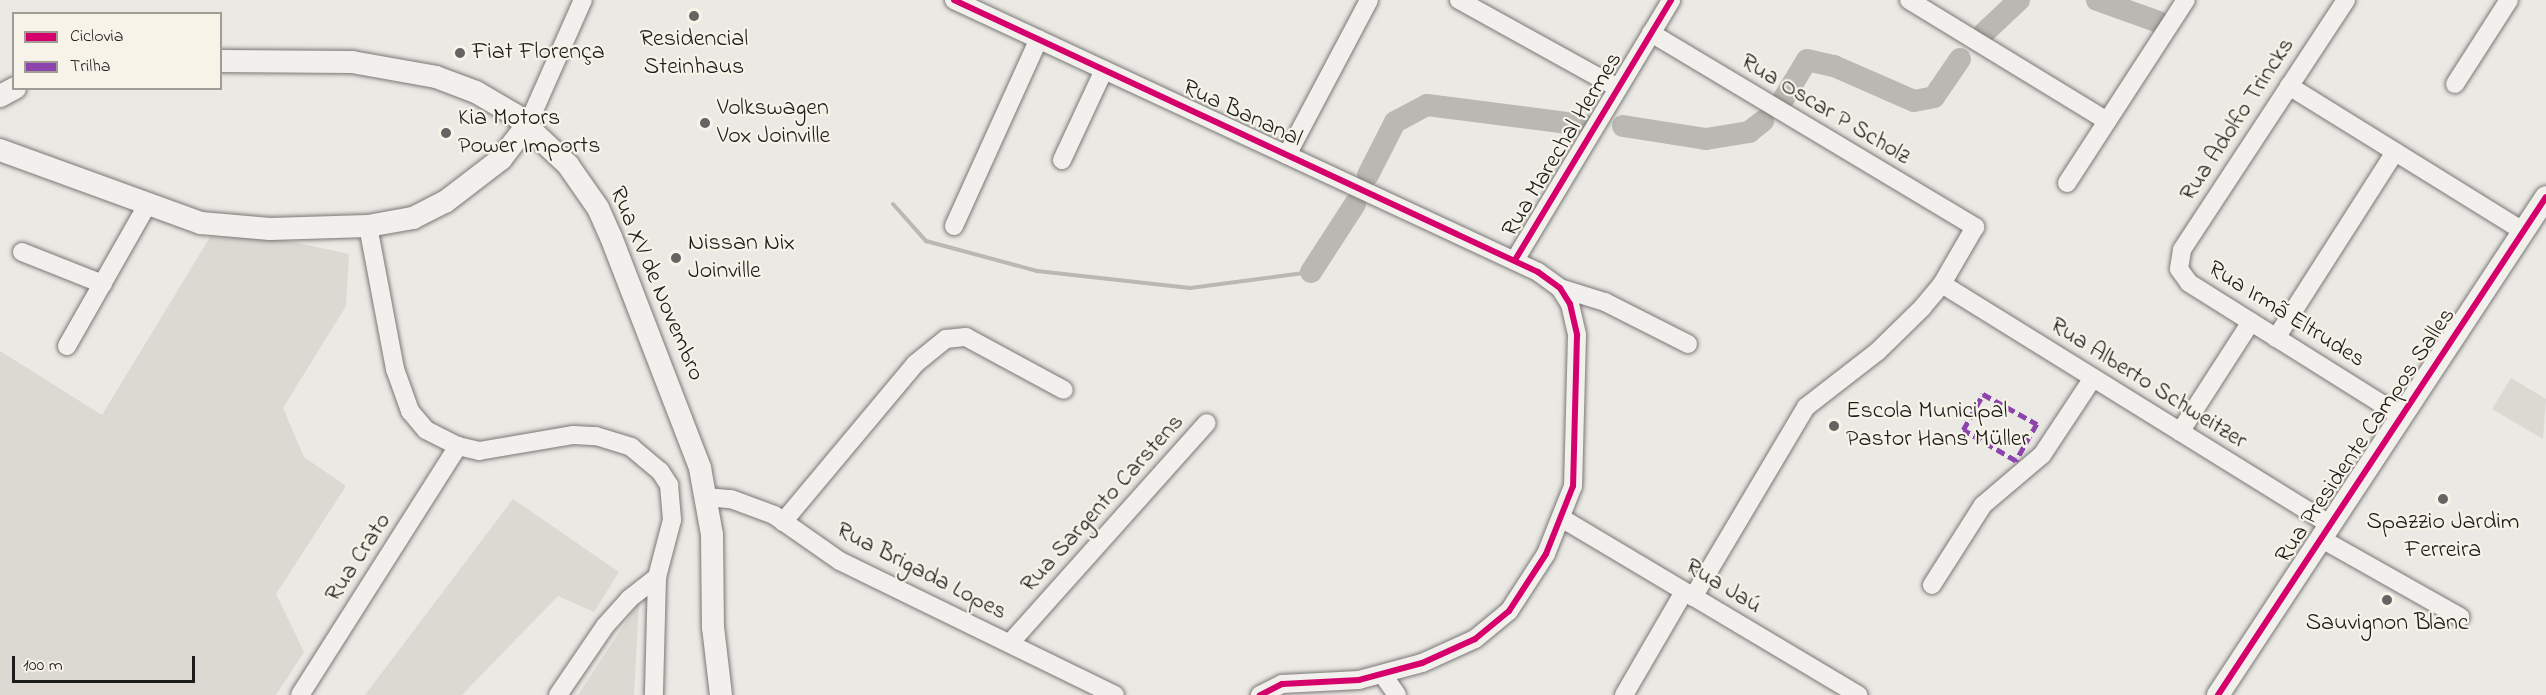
<!DOCTYPE html>
<html>
<head>
<meta charset="utf-8">
<style>
	body { margin:0 }
	#map { position:relative; width:2546px; height:695px; overflow:hidden; background:#eae9e4; font-family:"Indie Flower",sans-serif }
	div>[style] { position:absolute }
	[style*='--x'] { left:calc(var(--x)*1px); top:calc(var(--y)*1px); width:calc(var(--w)*1px); rotate:calc(var(--a)*1deg) }
	.green>* { inset:0; background:#dbd9d2 }
	.stream>* { height:4px; margin:-2px; padding:0 2px; transform-origin:2px; border-radius:2px; background:#bab8b2 }
	.river>* { height:22px; margin:-11px; padding:0 11px; transform-origin:11px; border-radius:11px; background:#bab8b2 }
	.roads { filter:drop-shadow(0 0 2px #797876) drop-shadow(0 0 2px #797876) }
	.minor>* { height:18px; margin:-9px; padding:0 9px; transform-origin:9px; border-radius:9px; background:#f1f0ec }
	.major>* { height:22px; margin:-11px; padding:0 11px; transform-origin:11px; border-radius:11px; background:#f1f0ec }
	.quiet>* { height:4.5px; margin-top:-2.25px; transform-origin:0; background:repeating-linear-gradient(90deg,#8e44ad 0 9px,transparent 0 13.5px) }
	.cycleway>* { height:6px; margin:-3px; padding:0 3px; transform-origin:3px; border-radius:3px; background:#d6006c }
	.dots>* { width:16px; height:16px; translate:-50% -50%; box-sizing:border-box; border:3px solid #f7f3e8; border-radius:50% }
	span { translate:-50% -50%; white-space:nowrap; text-align:center; line-height:1.15; -webkit-text-stroke:4.5px #f7f3e8; paint-order:stroke }
	.poi-label { font-size:24px; color:#1c1c1c }
	.left { translate:0 -50%; text-align:left }
	.street-label { font-size:24px; color:#1c1c1c }
	.legend { position:absolute; left:12px; top:12px; width:210px; height:78px; box-sizing:border-box; background:#f7f3e8; border:2px solid #9f9d96; margin:0; padding:8px 10px; list-style:none; font-size:18px; color:#1c1c1c }
	.legend li { display:flex; align-items:center; gap:12px; height:30px }
	.legend b { width:30px; border:2px solid #9f9d96 }
	.scale { position:absolute; left:12px; top:656px; width:183px; height:27px; box-sizing:border-box; border:3px solid #1c1c1c; border-top:0; padding-left:8px; font-size:18px; line-height:21px; white-space:nowrap; color:#1c1c1c; -webkit-text-stroke:4px #f7f3e8; paint-order:stroke }
</style>
</head>
<body>
<div id="map">
	<div class="green">
		<i style="clip-path:polygon(210px 237px,279px 239px,349px 254px,346px 306px,283px 408px,304px 457px,346px 486px,276px 594px,304px 652px,276px 695px,0 695px,0 351px,102px 415px)"></i>
		<i style="clip-path:polygon(2511px 378px,2546px 399px,2543px 439px,2492px 409px)"></i>
		<i style="clip-path:polygon(513px 499px,619px 572px,594px 612px,558px 596px,462px 695px,365px 695px)"></i>
		<i style="clip-path:polygon(639px 602px,634px 695px,578px 695px)"></i>
	</div>
	<div class="stream">
		<i style="--x:893;--y:204;--w:50;--a:48.3"></i>
		<i style="--x:926;--y:241;--w:115;--a:15.1"></i>
		<i style="--x:1037;--y:271;--w:154;--a:6.3"></i>
		<i style="--x:1190;--y:288;--w:122;--a:-7.5"></i>
	</div>
	<div class="river">
		<i style="--x:2097;--y:0;--w:66;--a:19.5"></i>
		<i style="--x:1984;--y:33;--w:48;--a:-43.3"></i>
		<i style="--x:1784;--y:98;--w:44;--a:-58.8"></i>
		<i style="--x:1807;--y:60;--w:28;--a:13"></i>
		<i style="--x:1834;--y:66;--w:87;--a:23.6"></i>
		<i style="--x:1914;--y:101;--w:20;--a:-11"></i>
		<i style="--x:1934;--y:97;--w:46;--a:-55.6"></i>
		<i style="--x:1623;--y:126;--w:84;--a:8.9"></i>
		<i style="--x:1706;--y:139;--w:44;--a:-9.2"></i>
		<i style="--x:1749;--y:132;--w:18;--a:-38"></i>
		<i style="--x:1368;--y:175;--w:59;--a:-63"></i>
		<i style="--x:1395;--y:122;--w:36;--a:-28"></i>
		<i style="--x:1427;--y:105;--w:158;--a:7.3"></i>
		<i style="--x:1311;--y:272;--w:81;--a:-57.1"></i>
	</div>
	<div class="roads">
		<div class="minor">
			<i style="--x:954;--y:0;--w:644;--a:24.97"></i>
			<i style="--x:1538;--y:272;--w:27;--a:36"></i>
			<i style="--x:1560;--y:288;--w:19;--a:58"></i>
			<i style="--x:1570;--y:304;--w:32;--a:77"></i>
			<i style="--x:1577;--y:335;--w:151;--a:91.5"></i>
			<i style="--x:1573;--y:486;--w:73;--a:111.7"></i>
			<i style="--x:1546;--y:554;--w:68;--a:123"></i>
			<i style="--x:1509;--y:611;--w:44;--a:140.5"></i>
			<i style="--x:1475;--y:639;--w:58;--a:155.6"></i>
			<i style="--x:1422;--y:663;--w:65;--a:164.9"></i>
			<i style="--x:1359;--y:680;--w:77;--a:177"></i>
			<i style="--x:1282;--y:684;--w:25;--a:153"></i>
			<i style="--x:1459;--y:0;--w:182;--a:29"></i>
			<i style="--x:1909;--y:0;--w:232;--a:31.4"></i>
			<i style="--x:2346;--y:0;--w:299;--a:123.3"></i>
			<i style="--x:2182;--y:250;--w:19;--a:99"></i>
			<i style="--x:2179;--y:269;--w:17;--a:54"></i>
			<i style="--x:2189;--y:283;--w:250;--a:32.1"></i>
			<i style="--x:1651;--y:33;--w:378;--a:30.9"></i>
			<i style="--x:1975;--y:227;--w:66;--a:120.1"></i>
			<i style="--x:1942;--y:284;--w:30;--a:130"></i>
			<i style="--x:1923;--y:307;--w:64;--a:135.6"></i>
			<i style="--x:1877;--y:352;--w:90;--a:142.2"></i>
			<i style="--x:1806;--y:407;--w:221;--a:120.7"></i>
			<i style="--x:2455;--y:84;--w:100;--a:-57.3"></i>
			<i style="--x:2289;--y:86;--w:275;--a:31.8"></i>
			<i style="--x:528;--y:124;--w:136;--a:-66.1"></i>
			<i style="--x:1287;--y:155;--w:175;--a:-62.1"></i>
			<i style="--x:1062;--y:160;--w:99;--a:-65"></i>
			<i style="--x:2067;--y:183;--w:218;--a:-57"></i>
			<i style="--x:368;--y:226;--w:146;--a:79.3"></i>
			<i style="--x:395;--y:369;--w:45;--a:70.3"></i>
			<i style="--x:410;--y:411;--w:25;--a:50"></i>
			<i style="--x:426;--y:430;--w:36;--a:27"></i>
			<i style="--x:458;--y:446;--w:22;--a:13"></i>
			<i style="--x:479;--y:451;--w:96;--a:-9.6"></i>
			<i style="--x:574;--y:435;--w:22;--a:3"></i>
			<i style="--x:596;--y:436;--w:37;--a:17"></i>
			<i style="--x:631;--y:447;--w:38;--a:40"></i>
			<i style="--x:660;--y:471;--w:17;--a:57"></i>
			<i style="--x:669;--y:485;--w:35;--a:85"></i>
			<i style="--x:672;--y:520;--w:59;--a:104.7"></i>
			<i style="--x:657;--y:577;--w:118;--a:91.5"></i>
			<i style="--x:954;--y:226;--w:205;--a:-65.6"></i>
			<i style="--x:22;--y:252;--w:87;--a:21.6"></i>
			<i style="--x:1515;--y:260;--w:303;--a:-59"></i>
			<i style="--x:1942;--y:284;--w:455;--a:31.8"></i>
			<i style="--x:1560;--y:288;--w:47;--a:17.3"></i>
			<i style="--x:1605;--y:302;--w:93;--a:26.8"></i>
			<i style="--x:2276;--y:338;--w:221;--a:-57.4"></i>
			<i style="--x:67;--y:346;--w:162;--a:-60.4"></i>
			<i style="--x:2180;--y:432;--w:131;--a:-57.2"></i>
			<i style="--x:706;--y:497;--w:25;--a:5"></i>
			<i style="--x:731;--y:499;--w:46;--a:20.4"></i>
			<i style="--x:774;--y:515;--w:80;--a:34.9"></i>
			<i style="--x:840;--y:561;--w:306;--a:26"></i>
			<i style="--x:1563;--y:519;--w:344;--a:30.8"></i>
			<i style="--x:783;--y:522;--w:206;--a:-50.1"></i>
			<i style="--x:915;--y:364;--w:40;--a:-39"></i>
			<i style="--x:946;--y:339;--w:20;--a:-6"></i>
			<i style="--x:966;--y:337;--w:111;--a:28.4"></i>
			<i style="--x:2320;--y:538;--w:161;--a:29.4"></i>
			<i style="--x:1932;--y:585;--w:95;--a:-57.5"></i>
			<i style="--x:1983;--y:505;--w:77;--a:-40.3"></i>
			<i style="--x:2042;--y:455;--w:92;--a:-56.5"></i>
			<i style="--x:1010;--y:643;--w:295;--a:-48.2"></i>
			<i style="--x:1383;--y:675;--w:24;--a:55"></i>
			<i style="--x:300;--y:695;--w:295;--a:-57.6"></i>
			<i style="--x:558;--y:695;--w:83;--a:-55.7"></i>
			<i style="--x:605;--y:626;--w:36;--a:-48"></i>
			<i style="--x:629;--y:599;--w:36;--a:-38"></i>
			<i style="--x:1624;--y:695;--w:119;--a:-59.8"></i>
		</div>
		<div class="major">
			<i style="--x:220;--y:61;--w:132;--a:0.4"></i>
			<i style="--x:352;--y:62;--w:85;--a:10.1"></i>
			<i style="--x:436;--y:77;--w:43;--a:20.6"></i>
			<i style="--x:476;--y:92;--w:45;--a:30.5"></i>
			<i style="--x:515;--y:115;--w:73;--a:43.3"></i>
			<i style="--x:568;--y:165;--w:52;--a:55.1"></i>
			<i style="--x:598;--y:208;--w:32;--a:66"></i>
			<i style="--x:611;--y:237;--w:248;--a:68.9"></i>
			<i style="--x:700;--y:468;--w:68;--a:79.8"></i>
			<i style="--x:712;--y:535;--w:92;--a:89.4"></i>
			<i style="--x:713;--y:627;--w:68;--a:83.3"></i>
			<i style="--x:0;--y:96;--w:17;--a:-28"></i>
			<i style="--x:0;--y:150;--w:214;--a:20"></i>
			<i style="--x:201;--y:223;--w:69;--a:5"></i>
			<i style="--x:270;--y:229;--w:98;--a:-1.8"></i>
			<i style="--x:368;--y:226;--w:46;--a:-10.1"></i>
			<i style="--x:413;--y:218;--w:36;--a:-27"></i>
			<i style="--x:445;--y:202;--w:71;--a:-37.5"></i>
			<i style="--x:501;--y:159;--w:44;--a:-52.4"></i>
			<i style="--x:2218;--y:695;--w:596;--a:-56.63"></i>
		</div>
	</div>
	<div class="quiet">
		<i style="--x:1983;--y:394;--w:62;--a:29.1"></i>
		<i style="--x:2037;--y:424;--w:43;--a:119.6"></i>
		<i style="--x:2016;--y:461;--w:61;--a:-149.7"></i>
		<i style="--x:1963;--y:430;--w:41;--a:-60.9"></i>
	</div>
	<div class="cycleway">
		<i style="--x:954;--y:0;--w:644;--a:24.97"></i>
		<i style="--x:1538;--y:272;--w:27;--a:36"></i>
		<i style="--x:1560;--y:288;--w:19;--a:58"></i>
		<i style="--x:1570;--y:304;--w:32;--a:77"></i>
		<i style="--x:1577;--y:335;--w:151;--a:91.5"></i>
		<i style="--x:1573;--y:486;--w:73;--a:111.7"></i>
		<i style="--x:1546;--y:554;--w:68;--a:123"></i>
		<i style="--x:1509;--y:611;--w:44;--a:140.5"></i>
		<i style="--x:1475;--y:639;--w:58;--a:155.6"></i>
		<i style="--x:1422;--y:663;--w:65;--a:164.9"></i>
		<i style="--x:1359;--y:680;--w:77;--a:177"></i>
		<i style="--x:1282;--y:684;--w:25;--a:153"></i>
		<i style="--x:1515;--y:260;--w:303;--a:-59"></i>
		<i style="--x:2218;--y:695;--w:596;--a:-56.63"></i>
	</div>
	<div class="dots">
		<i style="left:694px;top:16px;background:#646462"></i>
		<i style="left:460px;top:53px;background:#646462"></i>
		<i style="left:705px;top:123px;background:#646462"></i>
		<i style="left:446px;top:133px;background:#646462"></i>
		<i style="left:676px;top:258px;background:#646462"></i>
		<i style="left:1834px;top:426px;background:#646462"></i>
		<i style="left:2443px;top:499px;background:#646462"></i>
		<i style="left:2387px;top:600px;background:#646462"></i>
	</div>
	<div class="poi-label">
		<span style="left:694px;top:54px">Residencial<br>Steinhaus</span>
		<span class="left" style="left:472px;top:53px">Fiat Florença</span>
		<span class="left" style="left:717px;top:123px">Volkswagen<br>Vox Joinville</span>
		<span class="left" style="left:458px;top:133px">Kia Motors<br>Power Imports</span>
		<span class="left" style="left:688px;top:258px">Nissan Nix<br>Joinville</span>
		<span class="left" style="left:1846px;top:426px">Escola Municipal<br>Pastor Hans Müller</span>
		<span style="left:2443px;top:537px">Spazzio Jardim<br>Ferreira</span>
		<span style="left:2387px;top:624px">Sauvignon Blanc</span>
	</div>
	<div class="street-label">
		<span style="left:1825px;top:110px;rotate:31deg">Rua Oscar P Scholz</span>
		<span style="left:1242px;top:114px;rotate:25deg">Rua Bananal</span>
		<span style="left:2238px;top:120px;rotate:-57deg">Rua Adolfo Trincks</span>
		<span style="left:1563px;top:145px;rotate:-59deg">Rua Marechal Hermes</span>
		<span style="left:656px;top:284px;rotate:67deg">Rua XV de Novembro</span>
		<span style="left:2286px;top:315px;rotate:32deg">Rua Irmã Eltrudes</span>
		<span style="left:2148px;top:384px;rotate:32deg">Rua Alberto Schweitzer</span>
		<span style="left:2366px;top:436px;rotate:-56deg">Rua Presidente Campos Salles</span>
		<span style="left:1103px;top:504px;rotate:-48deg">Rua Sargento Carstens</span>
		<span style="left:359px;top:558px;rotate:-57deg">Rua Crato</span>
		<span style="left:921px;top:572px;rotate:27deg">Rua Brigada Lopes</span>
		<span style="left:1723px;top:587px;rotate:31deg">Rua Jaú</span>
	</div>
	<ul class="legend">
	<li><b style="height:8px;background:#d6006c"></b>Ciclovia</li>
	<li><b style="height:8px;background:#8e44ad"></b>Trilha</li>
	</ul>
	<div class="scale">100 m</div>
</div>
</body>
</html>
